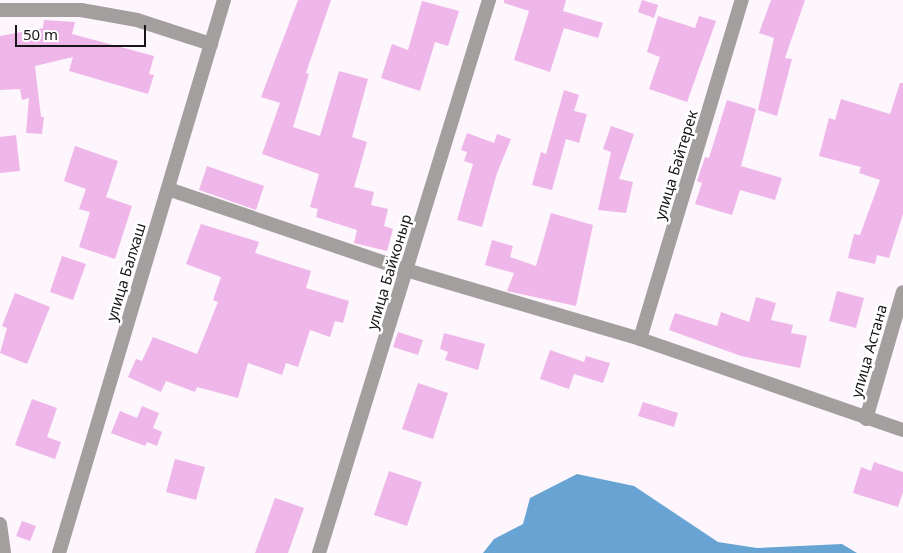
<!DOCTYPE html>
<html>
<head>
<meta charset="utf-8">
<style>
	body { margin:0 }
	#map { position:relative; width:903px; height:553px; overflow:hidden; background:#fdf6fc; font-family:"Noto Sans",sans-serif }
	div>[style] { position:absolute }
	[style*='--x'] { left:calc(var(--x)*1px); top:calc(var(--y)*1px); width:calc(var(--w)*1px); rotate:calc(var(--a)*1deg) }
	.water>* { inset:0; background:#68a4d3 }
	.building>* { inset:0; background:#efb6ea }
	.minor>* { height:14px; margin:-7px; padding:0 7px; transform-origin:7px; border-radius:7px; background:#a39f9f }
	span { translate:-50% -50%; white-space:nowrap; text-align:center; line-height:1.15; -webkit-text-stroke:5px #fff; paint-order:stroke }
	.street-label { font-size:15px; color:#181518 }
	.scale { position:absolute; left:15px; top:25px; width:131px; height:22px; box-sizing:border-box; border:2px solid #181518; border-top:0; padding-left:6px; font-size:15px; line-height:18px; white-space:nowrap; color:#181518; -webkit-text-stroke:4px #fff; paint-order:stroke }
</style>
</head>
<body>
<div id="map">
	<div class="water">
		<i style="clip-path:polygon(577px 474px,634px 486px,718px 542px,757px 548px,842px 544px,857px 553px,483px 553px,494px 539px,523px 524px,530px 498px)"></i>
	</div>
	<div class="building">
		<i style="clip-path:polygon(298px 0,331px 0,306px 73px,309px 74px,293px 127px,320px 136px,339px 71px,368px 79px,352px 137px,367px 142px,354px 187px,374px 192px,371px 205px,388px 209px,384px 226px,393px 229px,387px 251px,354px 243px,357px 230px,316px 217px,318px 209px,310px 207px,319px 174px,262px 154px,280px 103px,261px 97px)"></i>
		<i style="clip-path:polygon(504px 0,566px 0,563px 11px,603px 23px,598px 38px,564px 28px,550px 72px,514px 60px,529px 11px,504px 3px)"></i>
		<i style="clip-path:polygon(642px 0,658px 5px,654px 18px,638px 12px)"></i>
		<i style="clip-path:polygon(771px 0,805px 0,785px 58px,792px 59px,777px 116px,758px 110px,774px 38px,759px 33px)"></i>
		<i style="clip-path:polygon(422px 1px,459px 11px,448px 46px,435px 42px,420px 91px,381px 78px,392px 44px,408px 50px)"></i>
		<i style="clip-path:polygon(658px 16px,695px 28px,699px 16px,716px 21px,687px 102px,649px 89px,660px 57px,647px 52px)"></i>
		<i style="clip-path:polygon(44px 20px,75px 22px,72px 34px,154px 56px,149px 74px,154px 75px,148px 94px,69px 71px,73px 57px,35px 66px,41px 117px,44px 117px,42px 134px,26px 133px,29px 98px,22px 100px,20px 89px,0 90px,0 36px,43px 28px)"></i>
		<i style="clip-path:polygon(900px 83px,903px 83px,903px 214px,889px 258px,877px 255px,875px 264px,848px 258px,854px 234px,860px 235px,880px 180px,859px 173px,861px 167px,819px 156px,829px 118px,835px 120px,841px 99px,890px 114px)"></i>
		<i style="clip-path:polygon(564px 90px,579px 95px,574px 111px,587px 114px,579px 143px,566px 139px,552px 190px,532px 185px,541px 152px,546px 154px)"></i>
		<i style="clip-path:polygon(727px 100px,756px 109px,741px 166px,782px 178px,775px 200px,740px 190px,732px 215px,695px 204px,702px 183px,697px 181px,705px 157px,709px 158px)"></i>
		<i style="clip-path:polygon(611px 126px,634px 134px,619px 179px,633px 182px,626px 213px,598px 210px,611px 152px,603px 149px)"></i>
		<i style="clip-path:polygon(467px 133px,494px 143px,497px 134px,511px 139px,497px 173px,482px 227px,457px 220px,473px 164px,464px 161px,467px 152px,461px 150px)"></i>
		<i style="clip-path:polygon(16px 135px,20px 171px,0 173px,0 137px)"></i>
		<i style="clip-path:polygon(75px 146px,118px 161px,106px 197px,132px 206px,115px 259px,79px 247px,90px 212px,79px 209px,86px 189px,64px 181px)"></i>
		<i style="clip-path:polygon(207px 166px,264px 186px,256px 210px,199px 190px)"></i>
		<i style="clip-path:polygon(551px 213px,593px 225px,576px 306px,507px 291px,514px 273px,485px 265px,492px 240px,513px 246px,510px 257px,536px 266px)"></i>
		<i style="clip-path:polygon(201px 224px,259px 242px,255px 253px,311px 271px,306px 288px,349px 301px,343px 323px,335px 321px,330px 337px,310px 330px,298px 367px,286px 363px,282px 375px,248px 363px,238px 398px,197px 387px,195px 392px,166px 381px,161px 392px,128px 377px,136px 359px,142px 361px,153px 337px,197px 354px,218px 302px,213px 300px,221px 277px,186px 264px)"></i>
		<i style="clip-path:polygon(62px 256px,86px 264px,73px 300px,50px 292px)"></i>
		<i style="clip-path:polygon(837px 291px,864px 298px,856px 328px,829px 321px)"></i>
		<i style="clip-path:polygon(15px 293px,50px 307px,27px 364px,0 353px,7px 328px,2px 326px)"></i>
		<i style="clip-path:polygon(756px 297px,776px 303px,771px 320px,793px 325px,791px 333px,807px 336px,800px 368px,741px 356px,669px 330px,675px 313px,717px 326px,721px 312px,749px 322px)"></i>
		<i style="clip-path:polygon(398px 332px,423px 340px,418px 355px,393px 347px)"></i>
		<i style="clip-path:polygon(444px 333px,485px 344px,478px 370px,445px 360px,448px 352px,440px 349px)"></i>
		<i style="clip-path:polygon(550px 350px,584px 362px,586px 356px,610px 363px,603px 383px,574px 374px,569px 389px,540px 379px)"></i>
		<i style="clip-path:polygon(418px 383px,448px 393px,433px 439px,402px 429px)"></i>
		<i style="clip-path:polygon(32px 399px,57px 408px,47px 437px,61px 442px,55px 459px,15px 445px)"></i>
		<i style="clip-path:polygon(643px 402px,678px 413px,674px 427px,638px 416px)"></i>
		<i style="clip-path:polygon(142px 406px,159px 413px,153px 428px,162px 432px,157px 446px,147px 442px,145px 446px,111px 433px,120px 411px,137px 418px)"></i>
		<i style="clip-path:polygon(175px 459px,205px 467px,196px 500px,166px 492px)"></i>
		<i style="clip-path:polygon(874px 462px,903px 472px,903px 492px,898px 507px,853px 493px,861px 467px,871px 471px)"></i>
		<i style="clip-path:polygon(389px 471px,422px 482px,407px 526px,374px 515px)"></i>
		<i style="clip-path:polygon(275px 498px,304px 508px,288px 553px,255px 553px)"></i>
		<i style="clip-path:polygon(22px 521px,36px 526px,30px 541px,16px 536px)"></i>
	</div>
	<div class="minor">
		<i style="--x:0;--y:10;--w:81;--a:0"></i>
		<i style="--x:81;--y:10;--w:57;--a:10.1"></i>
		<i style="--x:137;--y:20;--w:78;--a:18"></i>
		<i style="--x:168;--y:189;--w:251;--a:18.8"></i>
		<i style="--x:406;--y:270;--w:244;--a:16.4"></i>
		<i style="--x:640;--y:339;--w:278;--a:19.1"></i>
		<i style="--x:640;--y:339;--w:354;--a:-73.3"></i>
		<i style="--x:866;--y:419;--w:132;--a:-73.8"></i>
		<i style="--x:0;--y:524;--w:29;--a:82"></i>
		<i style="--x:59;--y:553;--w:577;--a:-73.39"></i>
		<i style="--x:319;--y:553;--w:579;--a:-72.91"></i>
	</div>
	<div class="street-label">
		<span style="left:676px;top:165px;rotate:-73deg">улица Байтерек</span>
		<span style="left:126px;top:272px;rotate:-73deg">улица Балхаш</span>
		<span style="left:389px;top:272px;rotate:-73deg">улица Байконыр</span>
		<span style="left:869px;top:351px;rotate:-74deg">улица Астана</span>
	</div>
	<div class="scale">50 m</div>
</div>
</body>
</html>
